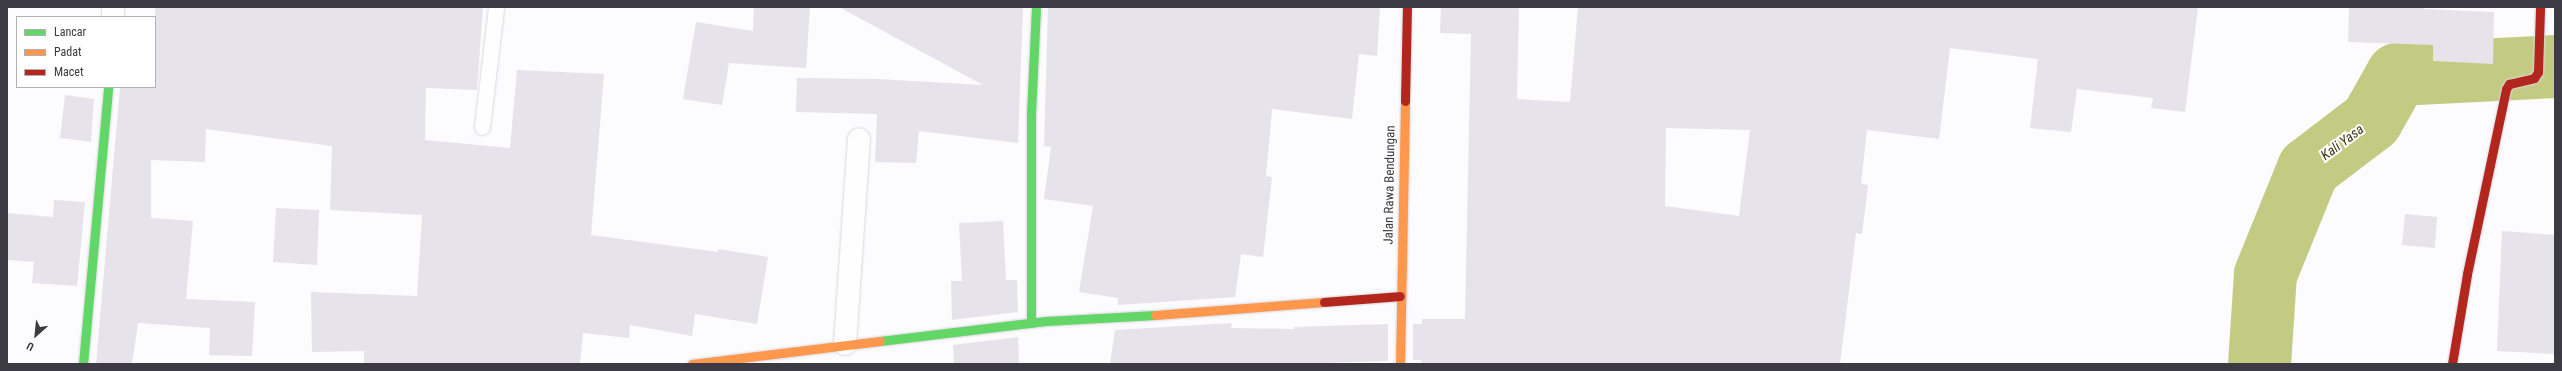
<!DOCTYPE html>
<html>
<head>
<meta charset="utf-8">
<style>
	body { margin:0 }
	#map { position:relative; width:2562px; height:371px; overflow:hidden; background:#fcfbfd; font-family:"Roboto Condensed",sans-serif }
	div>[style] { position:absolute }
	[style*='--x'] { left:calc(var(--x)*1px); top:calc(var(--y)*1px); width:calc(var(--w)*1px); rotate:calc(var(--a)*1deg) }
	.river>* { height:63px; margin:-31.5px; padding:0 31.5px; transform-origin:31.5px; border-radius:31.5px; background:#c3cb83 }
	.building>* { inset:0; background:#e6e3eb }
	.roads { filter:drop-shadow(0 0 1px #d9d7dc) drop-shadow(0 0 1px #d9d7dc) }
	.lane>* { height:15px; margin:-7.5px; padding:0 7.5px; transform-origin:7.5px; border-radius:7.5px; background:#fffeff }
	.street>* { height:22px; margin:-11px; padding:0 11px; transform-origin:11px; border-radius:11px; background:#fffeff }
	.fast>* { height:9px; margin:-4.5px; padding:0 4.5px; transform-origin:4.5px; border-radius:4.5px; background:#63d668 }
	.slow>* { height:9px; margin:-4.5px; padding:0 4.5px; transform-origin:4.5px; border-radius:4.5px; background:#ff974d }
	.jam>* { height:9px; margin:-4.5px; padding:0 4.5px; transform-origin:4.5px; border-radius:4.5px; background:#b3261e }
	span { translate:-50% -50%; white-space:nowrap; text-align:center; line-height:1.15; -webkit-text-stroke:4px #fff; paint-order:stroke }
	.street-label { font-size:13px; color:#3c3a42 }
	.water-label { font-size:14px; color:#383d12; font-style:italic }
	.frame { position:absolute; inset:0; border:8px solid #3c3a42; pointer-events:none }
	.legend { position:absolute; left:16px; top:16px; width:140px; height:72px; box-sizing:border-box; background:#fff; border:1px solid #b1b0b3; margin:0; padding:5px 7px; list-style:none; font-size:12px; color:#3c3a42 }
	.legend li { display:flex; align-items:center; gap:8px; height:20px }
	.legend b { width:20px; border:1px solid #b1b0b3 }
	.north { position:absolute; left:16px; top:315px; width:40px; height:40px; -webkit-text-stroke:3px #fff; paint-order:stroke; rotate:207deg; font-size:11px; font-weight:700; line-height:16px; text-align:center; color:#3c3a42 }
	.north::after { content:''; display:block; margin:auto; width:14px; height:18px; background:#3c3a42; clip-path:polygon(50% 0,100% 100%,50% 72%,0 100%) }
</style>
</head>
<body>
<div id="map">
	<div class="river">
		<i style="--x:2259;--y:364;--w:90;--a:-86.2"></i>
		<i style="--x:2265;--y:274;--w:114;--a:-67.9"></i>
		<i style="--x:2308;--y:168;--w:79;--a:-37.3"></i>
		<i style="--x:2371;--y:120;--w:53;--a:-60.5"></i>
		<i style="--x:2397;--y:74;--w:158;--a:-2.9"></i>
	</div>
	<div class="building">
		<i style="clip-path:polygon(155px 7px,483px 7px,477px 90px,426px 88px,425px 140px,510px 148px,517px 70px,604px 74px,591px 235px,718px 252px,718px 249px,768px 257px,757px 324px,695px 314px,692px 336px,630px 325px,629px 338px,583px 333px,580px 363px,364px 364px,364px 351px,312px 352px,311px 292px,417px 296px,422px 215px,330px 210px,332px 146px,206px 129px,205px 162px,151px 160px,151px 218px,193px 221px,186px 299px,255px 302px,252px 356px,209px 355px,210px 328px,138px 323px,132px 364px,96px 364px,120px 87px,155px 87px)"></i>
		<i style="clip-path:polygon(754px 7px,810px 7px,806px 68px,729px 63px,722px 105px,683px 99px,696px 22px,753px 31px)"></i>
		<i style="clip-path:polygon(839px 7px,1023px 7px,1018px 143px,919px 131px,916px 163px,875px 162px,877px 114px,796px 112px,797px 78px,878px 79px,983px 85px)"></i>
		<i style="clip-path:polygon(1048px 7px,1380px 7px,1377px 56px,1359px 54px,1352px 119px,1272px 109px,1266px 176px,1272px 177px,1263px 257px,1241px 254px,1235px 297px,1118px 305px,1118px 298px,1079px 292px,1093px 206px,1044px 199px,1051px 147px,1044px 146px)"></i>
		<i style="clip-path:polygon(evenodd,1441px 7px,1519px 7px,1517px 99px,1570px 102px,1578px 7px,2198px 7px,2185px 112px,2151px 108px,2153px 98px,2077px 89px,2071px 132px,2030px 128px,2038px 59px,1950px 48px,1939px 139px,1867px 130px,1861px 184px,1868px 185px,1862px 234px,1856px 233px,1840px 364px,1421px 364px,1421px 360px,1413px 360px,1413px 324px,1422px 324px,1422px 319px,1465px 319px,1471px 34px,1440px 33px,1441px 7px,1666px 128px,1750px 130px,1739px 216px,1665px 206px,1666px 128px)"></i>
		<i style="clip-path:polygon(2349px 7px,2424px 7px,2424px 9px,2494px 12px,2493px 64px,2433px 61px,2433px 45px,2348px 42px)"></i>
		<i style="clip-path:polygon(65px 95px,94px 99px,91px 142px,60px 138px)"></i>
		<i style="clip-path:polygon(54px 200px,85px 202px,77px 286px,32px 283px,34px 262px,7px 260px,7px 213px,53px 217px)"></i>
		<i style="clip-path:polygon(276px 208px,319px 210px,317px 265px,273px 262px)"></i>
		<i style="clip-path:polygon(2405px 214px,2437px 217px,2435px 248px,2402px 245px)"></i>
		<i style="clip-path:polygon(1003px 221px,1006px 280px,1017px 280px,1018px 312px,952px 320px,951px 281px,962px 281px,959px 223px)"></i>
		<i style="clip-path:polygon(2502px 231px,2555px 235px,2555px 354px,2497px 351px)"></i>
		<i style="clip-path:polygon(1232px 323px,1231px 328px,1294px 329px,1294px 327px,1388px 324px,1388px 361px,1286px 364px,1110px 364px,1115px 330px)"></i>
		<i style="clip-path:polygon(1018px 337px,1019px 364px,954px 364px,953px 345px)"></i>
	</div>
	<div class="roads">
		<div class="lane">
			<i style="--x:482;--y:127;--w:121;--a:-83.3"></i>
		</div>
		<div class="street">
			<i style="--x:113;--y:17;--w:10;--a:-90"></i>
			<i style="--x:845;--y:344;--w:205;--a:-86.1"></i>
		</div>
		<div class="fast">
			<i style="--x:1031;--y:323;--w:209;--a:-90"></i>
			<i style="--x:1031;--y:114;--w:107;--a:-87.3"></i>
			<i style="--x:880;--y:341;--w:167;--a:-6.9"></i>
			<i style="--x:1046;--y:321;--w:109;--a:-3.2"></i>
			<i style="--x:83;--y:364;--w:278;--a:-84.8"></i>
		</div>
		<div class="slow">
			<i style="--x:1155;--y:315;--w:169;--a:-4.4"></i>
			<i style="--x:692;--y:364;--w:189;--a:-7"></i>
			<i style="--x:1400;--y:364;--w:263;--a:-88.9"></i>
		</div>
		<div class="jam">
			<i style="--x:1405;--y:101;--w:94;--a:-88.8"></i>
			<i style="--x:1324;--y:302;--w:76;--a:-4.5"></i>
			<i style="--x:2452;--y:364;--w:91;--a:-80.5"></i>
			<i style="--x:2467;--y:274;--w:189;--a:-78.1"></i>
			<i style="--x:2506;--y:89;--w:6;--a:-59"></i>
			<i style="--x:2509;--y:84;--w:26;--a:-13"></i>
			<i style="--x:2534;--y:78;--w:7;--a:-56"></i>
			<i style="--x:2538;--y:72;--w:65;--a:-88.2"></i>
		</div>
	</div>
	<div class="street-label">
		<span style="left:1390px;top:185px;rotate:-89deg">Jalan Rawa Bendungan</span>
	</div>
	<div class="water-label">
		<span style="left:2342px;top:142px;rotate:-37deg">Kali Yasa</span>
	</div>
	<div class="frame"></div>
	<ul class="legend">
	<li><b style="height:5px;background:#63d668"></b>Lancar</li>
	<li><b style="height:5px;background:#ff974d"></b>Padat</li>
	<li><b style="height:5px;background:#b3261e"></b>Macet</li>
	</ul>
	<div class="north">U</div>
</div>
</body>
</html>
